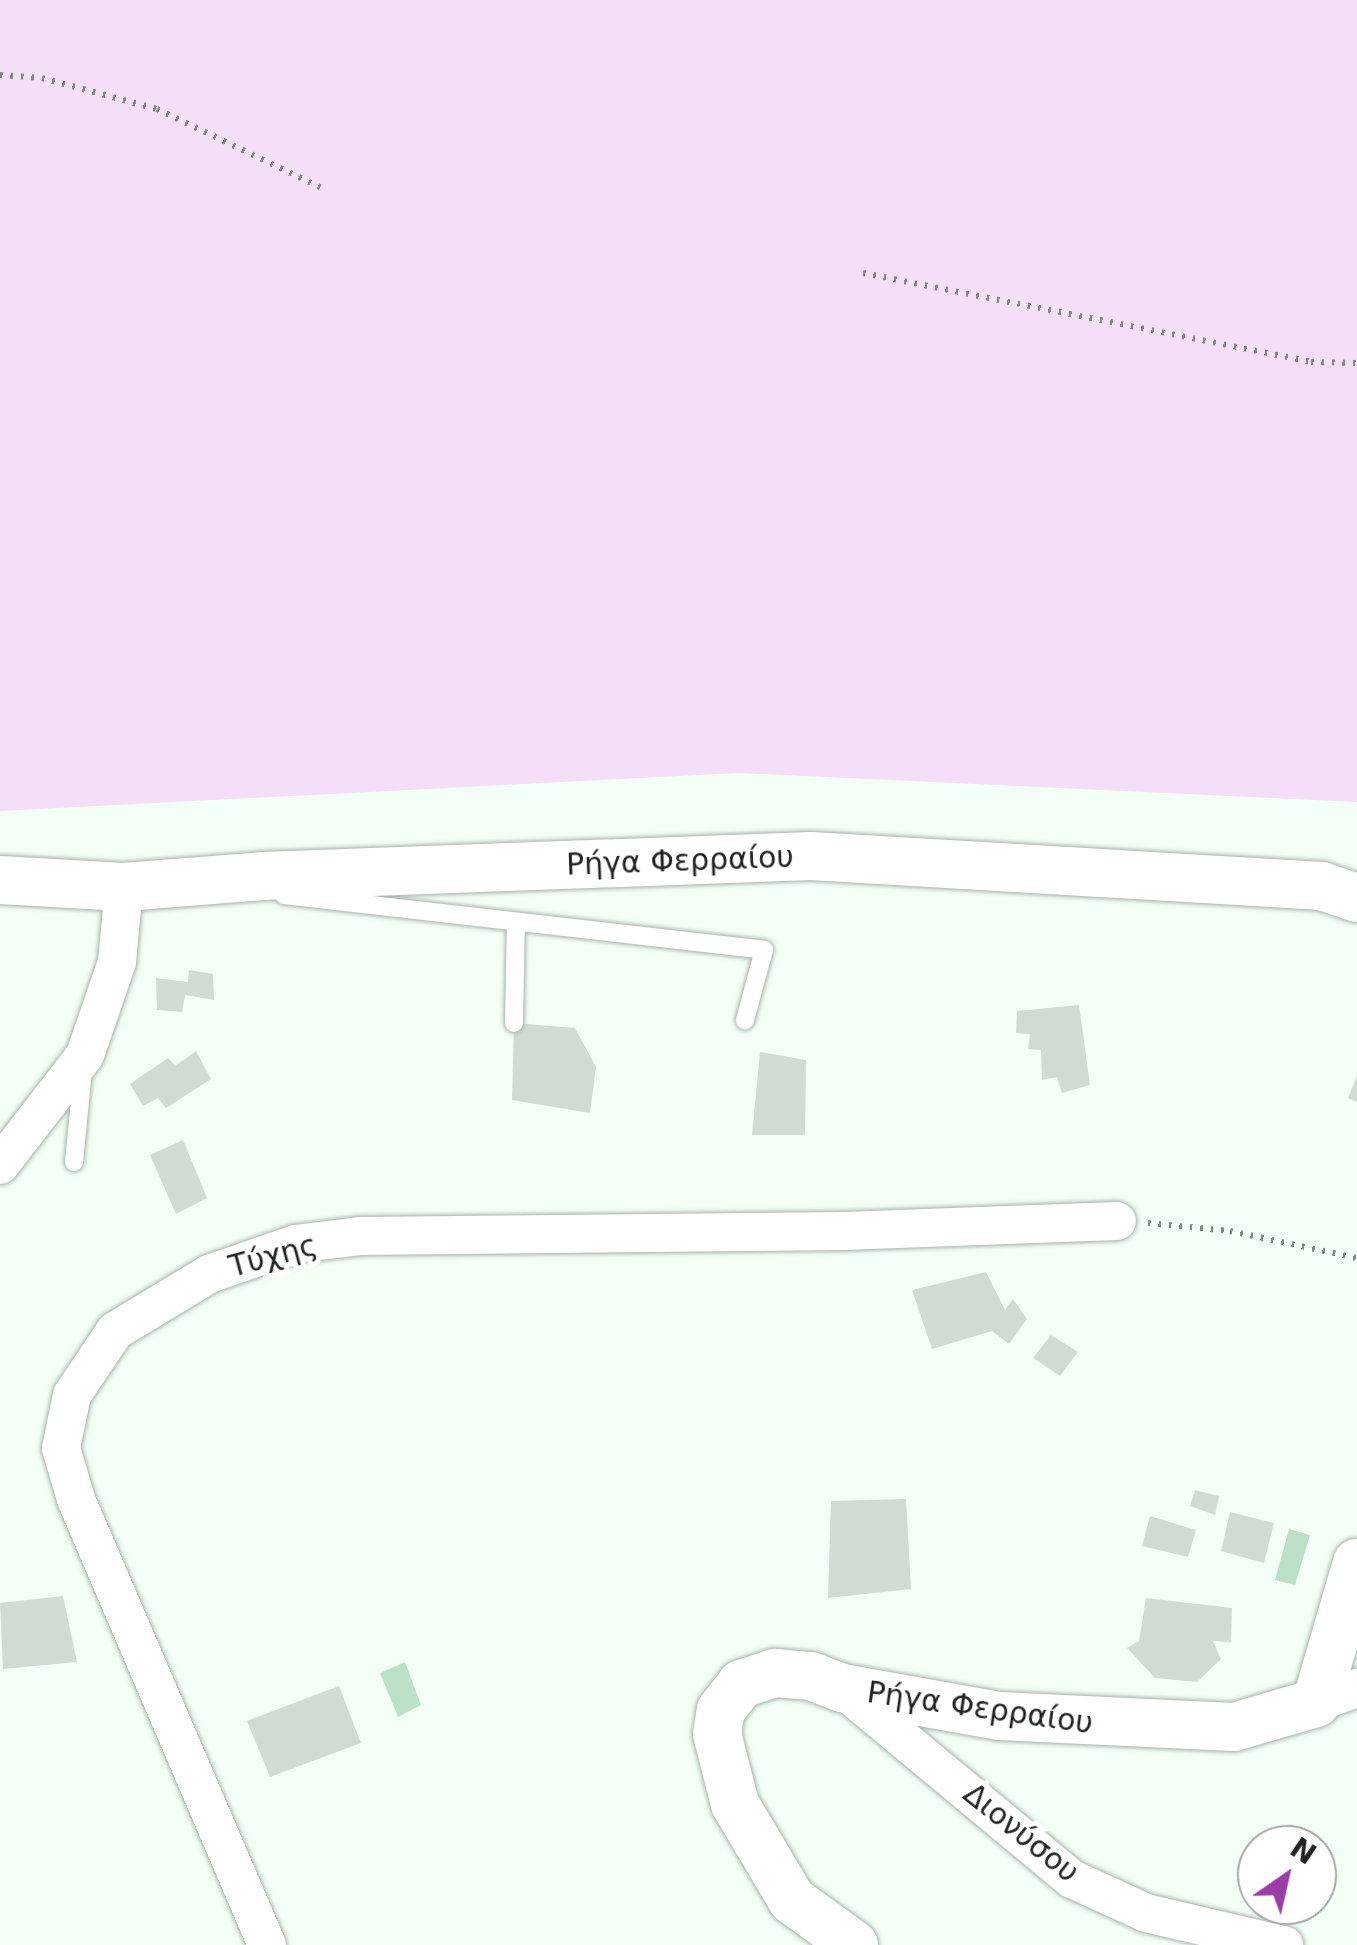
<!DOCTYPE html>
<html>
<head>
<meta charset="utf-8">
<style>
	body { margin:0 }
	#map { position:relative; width:1357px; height:1945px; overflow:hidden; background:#f3fff6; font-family:"DejaVu Sans",sans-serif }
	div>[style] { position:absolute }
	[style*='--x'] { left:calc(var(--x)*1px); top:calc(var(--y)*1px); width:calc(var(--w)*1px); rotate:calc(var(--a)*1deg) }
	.green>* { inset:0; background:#f5def7 }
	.water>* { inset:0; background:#bcdfc7 }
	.building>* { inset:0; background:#d0dcd3 }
	.path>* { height:6px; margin-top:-3px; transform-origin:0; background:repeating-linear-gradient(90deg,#808882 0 2.5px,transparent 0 10.5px) }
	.roads { filter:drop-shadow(0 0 2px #a7b2aa) drop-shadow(0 0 2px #a7b2aa) }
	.service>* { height:18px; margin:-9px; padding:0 9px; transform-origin:9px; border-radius:9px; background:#fff }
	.minor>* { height:38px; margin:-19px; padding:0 19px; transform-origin:19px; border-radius:19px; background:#fff }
	.tertiary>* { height:48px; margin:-24px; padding:0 24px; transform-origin:24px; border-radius:24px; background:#fff }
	span { translate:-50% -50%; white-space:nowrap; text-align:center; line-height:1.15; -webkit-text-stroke:10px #fff; paint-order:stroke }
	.street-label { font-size:30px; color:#1f2320 }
	.north { position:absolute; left:1237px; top:1825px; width:100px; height:100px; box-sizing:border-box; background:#fff; border:2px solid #a5a7a6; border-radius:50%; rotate:34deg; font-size:28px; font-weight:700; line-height:40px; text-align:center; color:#1f2320 }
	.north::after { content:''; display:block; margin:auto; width:35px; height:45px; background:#9b3da7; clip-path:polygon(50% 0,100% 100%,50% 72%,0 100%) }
</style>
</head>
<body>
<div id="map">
	<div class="green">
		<i style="clip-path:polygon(0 0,1357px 0,1357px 802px,738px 773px,0 811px)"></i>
	</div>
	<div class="water">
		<i style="clip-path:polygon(1289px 1529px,1310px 1535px,1295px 1585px,1275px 1580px)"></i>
		<i style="clip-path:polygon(405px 1662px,421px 1705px,398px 1717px,380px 1673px)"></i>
	</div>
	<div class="building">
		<i style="clip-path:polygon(189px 970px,213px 974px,214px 1000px,185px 995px,182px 1012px,157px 1010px,156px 978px,188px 982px)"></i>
		<i style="clip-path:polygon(1079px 1005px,1090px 1085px,1062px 1093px,1057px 1077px,1042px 1080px,1041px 1050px,1028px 1049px,1030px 1034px,1016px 1033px,1017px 1011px)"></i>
		<i style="clip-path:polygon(514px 1023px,575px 1028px,596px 1067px,590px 1113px,512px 1100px)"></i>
		<i style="clip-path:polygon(196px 1051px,211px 1079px,166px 1108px,158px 1098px,143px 1106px,130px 1084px,168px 1058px,175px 1066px)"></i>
		<i style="clip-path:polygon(760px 1052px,806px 1060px,805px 1135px,752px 1135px)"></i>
		<i style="clip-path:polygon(1357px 1076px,1357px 1102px,1348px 1098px)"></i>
		<i style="clip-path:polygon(183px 1140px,207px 1198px,176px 1214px,150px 1155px)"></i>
		<i style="clip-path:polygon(986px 1272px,1005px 1310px,1013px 1299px,1027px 1319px,1009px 1344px,992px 1331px,932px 1349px,912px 1290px)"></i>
		<i style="clip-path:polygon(1051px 1335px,1078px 1352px,1060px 1376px,1033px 1358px)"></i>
		<i style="clip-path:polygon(1195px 1490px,1219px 1496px,1215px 1515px,1190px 1506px)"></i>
		<i style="clip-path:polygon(906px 1499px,911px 1589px,828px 1598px,831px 1501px)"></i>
		<i style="clip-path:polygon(1230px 1512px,1274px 1523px,1264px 1563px,1221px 1551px)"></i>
		<i style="clip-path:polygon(1150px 1516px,1196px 1530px,1188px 1557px,1142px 1546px)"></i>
		<i style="clip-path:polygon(63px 1596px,77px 1662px,3px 1669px,0 1603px)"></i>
		<i style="clip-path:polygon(1146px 1598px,1232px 1608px,1231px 1642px,1213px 1641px,1221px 1659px,1197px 1682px,1155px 1678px,1127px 1648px,1139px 1641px)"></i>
		<i style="clip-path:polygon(339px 1686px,361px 1743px,270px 1777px,247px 1721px)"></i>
	</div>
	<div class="path">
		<i style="--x:0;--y:75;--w:42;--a:4.1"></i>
		<i style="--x:42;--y:78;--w:119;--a:15.1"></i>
		<i style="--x:157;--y:109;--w:181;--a:25.6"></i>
		<i style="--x:863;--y:273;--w:457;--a:11.2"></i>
		<i style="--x:1311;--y:362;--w:46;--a:1.2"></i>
		<i style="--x:1148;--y:1223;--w:82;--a:5.6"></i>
		<i style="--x:1230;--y:1231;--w:130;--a:12"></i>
	</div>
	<div class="roads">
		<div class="service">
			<i style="--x:284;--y:895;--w:483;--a:6.5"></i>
			<i style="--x:764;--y:950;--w:73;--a:105.2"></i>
			<i style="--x:514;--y:1023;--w:101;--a:-88.9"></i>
			<i style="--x:74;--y:1162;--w:91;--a:-84.4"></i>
		</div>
		<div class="minor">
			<i style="--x:0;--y:1165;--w:139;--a:-52.3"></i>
			<i style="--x:85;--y:1055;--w:98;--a:-71"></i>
			<i style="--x:117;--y:962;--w:75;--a:-84.7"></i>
			<i style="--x:844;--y:1690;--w:296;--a:39.7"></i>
			<i style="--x:1072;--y:1879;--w:81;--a:24.7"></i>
			<i style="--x:1146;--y:1913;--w:142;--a:13.1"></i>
			<i style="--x:1316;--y:1703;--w:44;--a:-20.1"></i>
			<i style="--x:267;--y:1945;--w:485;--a:-113.2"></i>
			<i style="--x:76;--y:1499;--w:53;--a:-106.4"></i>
			<i style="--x:61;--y:1448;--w:54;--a:-78.3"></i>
			<i style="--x:72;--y:1395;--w:77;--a:-56.1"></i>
			<i style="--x:115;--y:1331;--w:110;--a:-31.2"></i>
			<i style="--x:209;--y:1274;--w:91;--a:-19.2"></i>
			<i style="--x:295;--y:1244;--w:65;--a:-7"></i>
			<i style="--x:360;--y:1236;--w:485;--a:-0.6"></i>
			<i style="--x:845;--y:1231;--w:272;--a:-2.1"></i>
		</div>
		<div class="tertiary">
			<i style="--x:0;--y:880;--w:124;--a:3.2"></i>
			<i style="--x:124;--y:887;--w:139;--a:-4.5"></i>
			<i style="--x:263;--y:876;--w:548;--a:-2.09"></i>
			<i style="--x:811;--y:856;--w:512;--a:3.36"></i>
			<i style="--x:1322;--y:886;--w:37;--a:19"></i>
			<i style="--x:854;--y:1945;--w:77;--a:-144"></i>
			<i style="--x:792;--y:1900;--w:112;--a:-120.7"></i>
			<i style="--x:735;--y:1804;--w:72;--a:-104.4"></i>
			<i style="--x:717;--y:1734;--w:24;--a:-81"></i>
			<i style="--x:721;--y:1710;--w:33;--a:-52"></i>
			<i style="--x:741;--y:1684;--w:36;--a:-18"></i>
			<i style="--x:775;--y:1673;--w:36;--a:5"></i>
			<i style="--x:811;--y:1676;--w:33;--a:21"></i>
			<i style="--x:842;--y:1688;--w:159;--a:10.1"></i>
			<i style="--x:999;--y:1716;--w:235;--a:2.7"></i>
			<i style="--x:1234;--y:1727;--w:85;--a:-16.3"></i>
			<i style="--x:1316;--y:1703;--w:146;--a:-73.7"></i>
		</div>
	</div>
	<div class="street-label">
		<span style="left:680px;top:861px;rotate:-2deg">Ρήγα Φερραίου</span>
		<span style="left:273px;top:1256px;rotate:-15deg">Τύχης</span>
		<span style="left:980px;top:1708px;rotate:8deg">Ρήγα Φερραίου</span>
		<span style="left:1021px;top:1833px;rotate:39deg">Διονύσου</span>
	</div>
	<div class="north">N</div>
</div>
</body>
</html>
